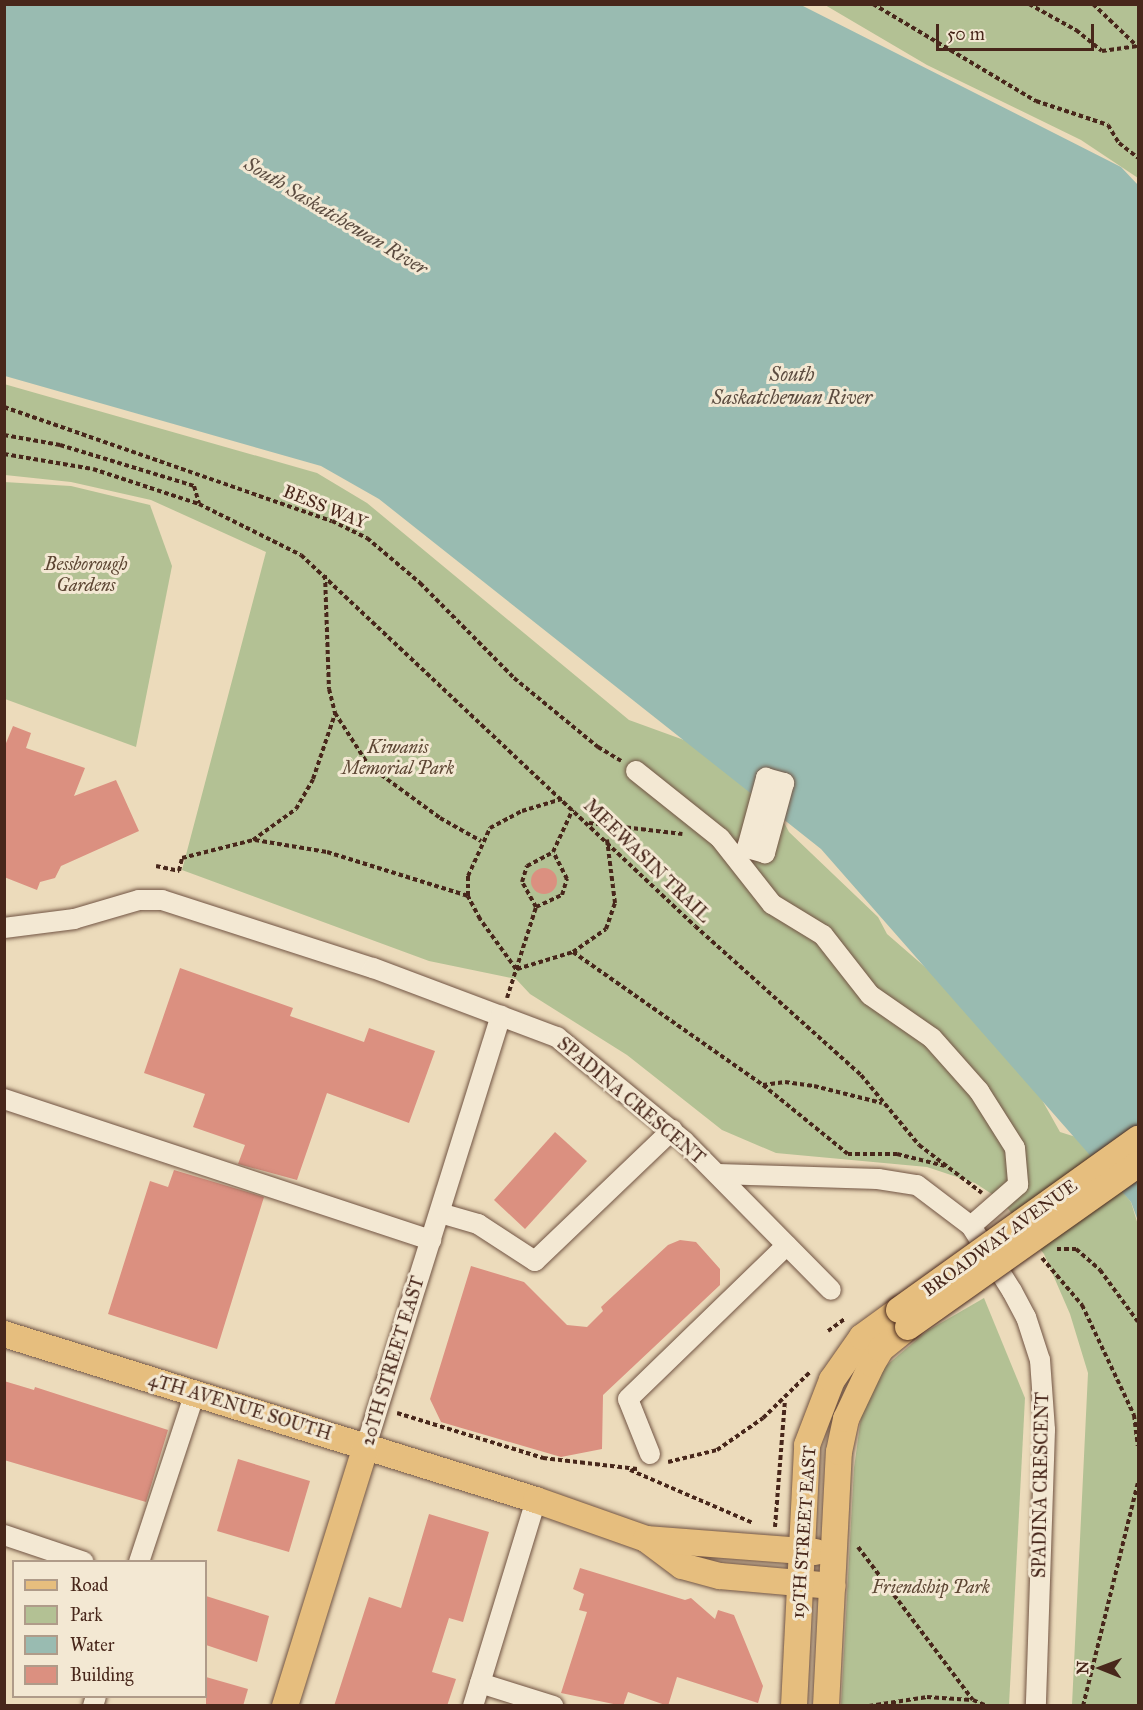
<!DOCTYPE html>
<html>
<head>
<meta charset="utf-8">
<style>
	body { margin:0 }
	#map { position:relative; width:1143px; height:1710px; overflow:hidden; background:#ecdbbb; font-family:"IM FELL Great Primer",serif }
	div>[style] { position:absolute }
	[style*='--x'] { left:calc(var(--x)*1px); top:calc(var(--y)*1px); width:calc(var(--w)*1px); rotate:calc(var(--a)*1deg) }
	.green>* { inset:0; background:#b3c194 }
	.water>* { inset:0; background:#99bbb1 }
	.building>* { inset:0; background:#db9080 }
	.round { border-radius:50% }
	.path>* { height:4px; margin-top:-2px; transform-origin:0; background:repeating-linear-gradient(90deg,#48271b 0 4.5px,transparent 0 7.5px) }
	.roads { filter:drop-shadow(0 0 2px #715443) drop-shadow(0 0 2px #715443) }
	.minor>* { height:20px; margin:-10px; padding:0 10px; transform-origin:10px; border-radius:10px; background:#f3e8d3 }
	.major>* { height:26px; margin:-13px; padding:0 13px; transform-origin:13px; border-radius:13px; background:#e6be7e }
	.bridges { filter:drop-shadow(0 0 2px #48271b) drop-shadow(0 0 2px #48271b) }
	.major-bridge>* { height:26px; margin:-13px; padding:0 13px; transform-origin:13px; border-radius:13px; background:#e6be7e }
	span { translate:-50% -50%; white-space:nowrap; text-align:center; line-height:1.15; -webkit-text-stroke:6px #f3e8d3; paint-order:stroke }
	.street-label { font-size:18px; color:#48271b }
	.park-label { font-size:18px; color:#5d4633; font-style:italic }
	.water-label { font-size:20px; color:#5c4c40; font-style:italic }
	.frame { position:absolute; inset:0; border:6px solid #48271b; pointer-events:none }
	.legend { position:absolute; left:12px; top:1560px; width:195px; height:138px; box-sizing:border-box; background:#f3e8d3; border:2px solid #af9b89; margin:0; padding:8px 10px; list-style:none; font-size:18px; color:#48271b }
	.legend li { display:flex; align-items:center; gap:12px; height:30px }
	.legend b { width:30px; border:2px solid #af9b89 }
	.north { position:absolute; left:1071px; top:1638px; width:60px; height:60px; -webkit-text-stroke:4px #f3e8d3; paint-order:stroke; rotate:271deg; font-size:16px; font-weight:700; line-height:24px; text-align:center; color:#48271b }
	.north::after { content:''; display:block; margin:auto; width:21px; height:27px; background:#48271b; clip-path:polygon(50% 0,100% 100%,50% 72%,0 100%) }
	.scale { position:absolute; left:936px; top:24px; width:158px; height:27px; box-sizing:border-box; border:3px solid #48271b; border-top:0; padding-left:8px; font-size:18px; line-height:21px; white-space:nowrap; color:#48271b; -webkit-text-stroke:4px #f3e8d3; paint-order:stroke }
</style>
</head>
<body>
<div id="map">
	<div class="green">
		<i style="clip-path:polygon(825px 5px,1138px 5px,1138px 178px,1081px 140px,927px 65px)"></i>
		<i style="clip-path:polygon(4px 384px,317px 473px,367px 503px,629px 720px,695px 744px,779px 813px,789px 832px,878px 917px,887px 934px,971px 1007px,1032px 1082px,1060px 1132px,1079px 1138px,1131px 1202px,1138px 1225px,1138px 1705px,1072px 1705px,1088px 1373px,1070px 1314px,1044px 1254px,1001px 1200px,975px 1183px,927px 1167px,776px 1153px,722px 1130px,627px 1055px,530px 994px,516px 979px,429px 961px,182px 870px,266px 552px,151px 500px,71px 482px,5px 475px)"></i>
		<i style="clip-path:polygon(4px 482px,71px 486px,150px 505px,172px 566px,136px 747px,5px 699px)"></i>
		<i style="clip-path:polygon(984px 1298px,1025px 1398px,1009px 1705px,841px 1706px,854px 1468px,862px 1410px,881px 1370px,927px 1331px)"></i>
	</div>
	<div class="water">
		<i style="clip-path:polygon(4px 5px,801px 5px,1121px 167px,1138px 185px,1138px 1221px,1131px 1202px,821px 849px,379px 499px,321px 466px,5px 376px)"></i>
	</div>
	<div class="building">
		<i style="clip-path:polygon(13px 726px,31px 733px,26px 748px,85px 768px,74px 796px,116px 780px,139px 831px,61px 866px,55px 878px,40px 882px,37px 890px,4px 877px,4px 748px)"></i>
		<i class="round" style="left:531px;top:868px;width:26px;height:26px"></i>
		<i style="clip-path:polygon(180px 968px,293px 1008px,290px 1016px,364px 1042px,369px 1028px,435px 1051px,409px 1123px,327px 1093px,297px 1180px,238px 1164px,245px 1145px,193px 1127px,205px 1094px,144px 1073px)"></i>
		<i style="clip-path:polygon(555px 1132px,587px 1161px,525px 1229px,494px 1200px)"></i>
		<i style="clip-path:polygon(174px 1170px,264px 1197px,217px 1349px,108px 1314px,150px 1181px,168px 1187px)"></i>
		<i style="clip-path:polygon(680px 1240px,696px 1242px,720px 1269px,720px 1285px,603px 1395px,602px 1449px,561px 1457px,441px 1422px,430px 1399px,471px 1266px,524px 1282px,567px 1325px,587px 1327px,603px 1311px,601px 1307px,668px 1245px)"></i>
		<i style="clip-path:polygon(4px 1381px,34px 1390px,35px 1387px,168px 1430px,146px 1502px,4px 1460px)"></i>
		<i style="clip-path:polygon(238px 1459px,310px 1481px,289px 1552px,217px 1531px)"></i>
		<i style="clip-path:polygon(429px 1514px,489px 1532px,463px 1622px,449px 1618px,432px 1672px,456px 1679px,447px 1706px,334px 1706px,369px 1597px,401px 1608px)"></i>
		<i style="clip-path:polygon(580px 1568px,685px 1600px,691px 1598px,715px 1619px,718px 1610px,734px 1615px,763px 1686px,758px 1703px,677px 1677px,668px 1706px,628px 1692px,623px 1706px,561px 1693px,587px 1612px,579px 1610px,584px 1594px,573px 1589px)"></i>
		<i style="clip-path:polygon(206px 1596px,269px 1616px,257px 1662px,206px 1645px)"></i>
		<i style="clip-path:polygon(206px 1677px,248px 1689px,243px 1706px,206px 1706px)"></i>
	</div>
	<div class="path">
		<i style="--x:873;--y:4;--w:190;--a:30.8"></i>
		<i style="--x:1036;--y:101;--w:76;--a:18.4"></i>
		<i style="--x:1108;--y:125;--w:21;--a:59"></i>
		<i style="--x:1119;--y:143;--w:24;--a:38"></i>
		<i style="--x:1029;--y:4;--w:54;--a:29"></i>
		<i style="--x:1076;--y:30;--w:33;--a:39"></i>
		<i style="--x:1102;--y:51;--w:36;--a:-8"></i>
		<i style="--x:1093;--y:4;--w:62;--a:43.7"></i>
		<i style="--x:4;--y:407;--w:347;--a:19.2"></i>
		<i style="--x:332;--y:521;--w:39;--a:26"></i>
		<i style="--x:367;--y:538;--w:70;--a:40.3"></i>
		<i style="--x:420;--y:583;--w:134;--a:45.3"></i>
		<i style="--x:514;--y:678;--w:109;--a:39.4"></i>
		<i style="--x:598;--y:747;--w:27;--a:31"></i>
		<i style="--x:4;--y:435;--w:57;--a:10.1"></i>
		<i style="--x:60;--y:445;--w:140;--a:17"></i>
		<i style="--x:194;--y:486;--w:18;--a:74"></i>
		<i style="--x:4;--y:454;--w:90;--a:9.6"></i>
		<i style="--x:93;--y:469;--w:112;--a:18.3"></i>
		<i style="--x:199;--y:504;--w:114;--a:26.6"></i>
		<i style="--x:301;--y:555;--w:541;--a:43.28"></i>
		<i style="--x:695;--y:926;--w:223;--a:41.9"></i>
		<i style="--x:861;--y:1075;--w:91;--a:50.4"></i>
		<i style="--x:919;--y:1145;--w:79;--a:37.3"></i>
		<i style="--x:325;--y:575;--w:114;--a:88"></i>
		<i style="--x:329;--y:689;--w:25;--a:76"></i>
		<i style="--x:335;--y:713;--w:63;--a:57.3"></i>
		<i style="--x:369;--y:766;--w:88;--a:36.2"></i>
		<i style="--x:440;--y:818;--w:47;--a:29.3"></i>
		<i style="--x:589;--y:823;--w:94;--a:6.7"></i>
		<i style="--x:255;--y:840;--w:73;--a:9.5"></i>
		<i style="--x:327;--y:852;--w:148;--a:17.3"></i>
		<i style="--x:156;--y:866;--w:24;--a:12"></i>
		<i style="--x:179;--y:871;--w:13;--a:-77"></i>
		<i style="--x:182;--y:858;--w:73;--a:-14.2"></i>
		<i style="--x:253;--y:840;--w:53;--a:-35.8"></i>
		<i style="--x:296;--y:809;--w:34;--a:-60"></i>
		<i style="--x:313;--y:779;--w:69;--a:-71.3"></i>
		<i style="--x:536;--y:907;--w:29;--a:-25"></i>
		<i style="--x:562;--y:895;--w:17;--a:-73"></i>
		<i style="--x:567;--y:879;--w:30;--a:-117"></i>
		<i style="--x:573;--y:952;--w:232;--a:35"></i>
		<i style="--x:763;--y:1085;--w:109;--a:39.1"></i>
		<i style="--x:848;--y:1154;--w:49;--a:0"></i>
		<i style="--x:897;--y:1154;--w:49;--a:14"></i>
		<i style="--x:516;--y:969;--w:62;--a:-125.8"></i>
		<i style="--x:480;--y:919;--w:26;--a:-118"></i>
		<i style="--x:468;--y:896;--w:20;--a:-90"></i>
		<i style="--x:468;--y:876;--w:53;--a:-65.4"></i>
		<i style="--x:490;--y:828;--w:36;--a:-28"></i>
		<i style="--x:522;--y:811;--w:42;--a:-16.7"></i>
		<i style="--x:517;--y:969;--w:59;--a:-16.9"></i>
		<i style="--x:573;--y:952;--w:40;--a:-34.9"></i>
		<i style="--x:606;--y:929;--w:28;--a:-71"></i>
		<i style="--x:615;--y:903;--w:64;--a:-97.2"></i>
		<i style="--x:507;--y:998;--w:96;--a:-72.3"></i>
		<i style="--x:536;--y:907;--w:29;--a:-119"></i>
		<i style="--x:522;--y:882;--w:17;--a:-73"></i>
		<i style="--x:527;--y:866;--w:30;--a:-28"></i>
		<i style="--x:553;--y:852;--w:47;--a:-65.1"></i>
		<i style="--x:763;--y:1085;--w:22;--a:-8"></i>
		<i style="--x:785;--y:1082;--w:29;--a:8"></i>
		<i style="--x:814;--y:1086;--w:70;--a:14"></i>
		<i style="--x:1057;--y:1249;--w:19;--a:0"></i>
		<i style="--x:1076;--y:1249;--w:32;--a:41"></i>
		<i style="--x:1100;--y:1270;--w:64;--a:53.8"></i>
		<i style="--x:1042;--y:1258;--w:62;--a:49.6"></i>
		<i style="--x:1082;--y:1305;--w:122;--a:64.7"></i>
		<i style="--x:1134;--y:1415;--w:31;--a:83"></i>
		<i style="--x:828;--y:1331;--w:22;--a:-36"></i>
		<i style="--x:397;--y:1413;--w:153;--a:17.1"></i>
		<i style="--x:543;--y:1458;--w:95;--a:6.7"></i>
		<i style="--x:668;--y:1462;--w:50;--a:-13.8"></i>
		<i style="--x:717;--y:1450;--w:56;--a:-34.8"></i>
		<i style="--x:763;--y:1418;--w:66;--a:-44.4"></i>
		<i style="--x:630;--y:1470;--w:134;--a:23.3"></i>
		<i style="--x:775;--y:1527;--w:127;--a:-85.5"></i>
		<i style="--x:858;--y:1547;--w:191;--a:53.1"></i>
		<i style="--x:973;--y:1700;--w:15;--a:23"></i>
		<i style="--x:869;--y:1706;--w:59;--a:-8.8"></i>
		<i style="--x:927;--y:1697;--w:45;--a:3.8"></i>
		<i style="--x:1083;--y:1706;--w:231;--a:-76.2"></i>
	</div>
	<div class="roads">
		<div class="minor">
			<i style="--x:636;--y:771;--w:107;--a:38.6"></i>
			<i style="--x:720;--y:838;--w:84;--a:51.8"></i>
			<i style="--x:772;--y:904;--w:60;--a:31.3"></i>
			<i style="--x:823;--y:935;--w:76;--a:51.9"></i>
			<i style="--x:870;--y:995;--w:75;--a:34.7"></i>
			<i style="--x:932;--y:1038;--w:71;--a:48.4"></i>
			<i style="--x:979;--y:1091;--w:67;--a:57.7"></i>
			<i style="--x:1015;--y:1148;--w:37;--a:85"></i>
			<i style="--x:1018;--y:1185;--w:62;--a:138.9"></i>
			<i style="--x:766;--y:778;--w:19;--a:16"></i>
			<i style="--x:784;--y:783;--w:73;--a:105.2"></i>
			<i style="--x:765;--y:853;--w:19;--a:-164"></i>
			<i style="--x:747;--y:848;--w:73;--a:-74.8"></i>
			<i style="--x:4;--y:928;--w:71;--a:-7.3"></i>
			<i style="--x:74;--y:919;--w:68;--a:-16.3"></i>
			<i style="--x:139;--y:900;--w:23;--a:0"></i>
			<i style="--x:162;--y:900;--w:222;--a:17.9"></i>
			<i style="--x:373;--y:968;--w:197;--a:20.6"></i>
			<i style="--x:557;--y:1037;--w:164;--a:39.3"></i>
			<i style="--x:684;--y:1141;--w:209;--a:45.4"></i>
			<i style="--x:4;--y:1099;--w:450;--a:18.3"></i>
			<i style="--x:718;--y:1174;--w:160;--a:1.8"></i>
			<i style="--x:878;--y:1179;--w:39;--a:9"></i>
			<i style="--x:917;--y:1185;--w:68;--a:37.2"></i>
			<i style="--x:971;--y:1226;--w:77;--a:57.8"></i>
			<i style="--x:1012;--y:1291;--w:30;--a:62"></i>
			<i style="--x:1026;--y:1317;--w:45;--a:72"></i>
			<i style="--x:1040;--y:1360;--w:70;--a:85.9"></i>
			<i style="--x:1045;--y:1430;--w:276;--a:91.9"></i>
			<i style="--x:440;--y:1213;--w:40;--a:16"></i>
			<i style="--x:478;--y:1224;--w:68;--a:33"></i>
			<i style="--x:535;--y:1261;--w:190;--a:-43.7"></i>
			<i style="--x:366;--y:1446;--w:451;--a:-72.6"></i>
			<i style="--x:650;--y:1454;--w:59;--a:-111.8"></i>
			<i style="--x:628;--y:1399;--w:221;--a:-44.1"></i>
			<i style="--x:4;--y:1535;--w:84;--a:18.6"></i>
			<i style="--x:139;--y:1562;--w:178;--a:-71.7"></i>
			<i style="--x:480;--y:1683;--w:77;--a:17.5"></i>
			<i style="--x:93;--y:1706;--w:10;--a:-73"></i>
			<i style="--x:473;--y:1706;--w:215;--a:-73"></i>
		</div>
		<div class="major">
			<i style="--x:4;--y:1334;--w:557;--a:17.33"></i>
			<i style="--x:536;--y:1500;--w:117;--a:19.5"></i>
			<i style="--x:646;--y:1539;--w:45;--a:36.9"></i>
			<i style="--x:682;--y:1566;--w:39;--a:15"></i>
			<i style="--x:720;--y:1576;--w:113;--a:5.1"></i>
			<i style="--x:646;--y:1539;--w:170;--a:4.4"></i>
			<i style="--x:285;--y:1706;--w:272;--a:-72.7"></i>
			<i style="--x:794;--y:1706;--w:261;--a:-87.1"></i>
			<i style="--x:807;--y:1445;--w:70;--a:-69"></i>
			<i style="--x:832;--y:1380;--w:52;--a:-55.1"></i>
			<i style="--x:862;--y:1337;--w:46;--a:-36.1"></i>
			<i style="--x:826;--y:1706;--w:254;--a:-87.1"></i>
			<i style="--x:839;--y:1452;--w:34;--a:-78"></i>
			<i style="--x:846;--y:1419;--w:61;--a:-64.7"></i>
			<i style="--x:872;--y:1364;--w:17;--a:-59"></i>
			<i style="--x:881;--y:1349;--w:35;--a:-39"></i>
		</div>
	</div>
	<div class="bridges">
		<div class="major-bridge">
			<i style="--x:899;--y:1310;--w:294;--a:-35.6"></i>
			<i style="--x:908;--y:1327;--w:282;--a:-35.3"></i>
		</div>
	</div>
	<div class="street-label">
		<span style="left:325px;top:507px;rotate:22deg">BESS WAY</span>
		<span style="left:647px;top:861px;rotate:44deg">MEEWASIN TRAIL</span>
		<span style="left:631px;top:1101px;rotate:40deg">SPADINA CRESCENT</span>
		<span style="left:1000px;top:1238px;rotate:-36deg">BROADWAY AVENUE</span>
		<span style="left:393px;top:1361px;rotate:-73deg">20TH STREET EAST</span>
		<span style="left:240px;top:1407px;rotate:17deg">4TH AVENUE SOUTH</span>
		<span style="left:1041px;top:1485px;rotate:-89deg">SPADINA CRESCENT</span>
		<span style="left:804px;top:1532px;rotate:-86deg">19TH STREET EAST</span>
	</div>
	<div class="park-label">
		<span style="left:86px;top:575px">Bessborough<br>Gardens</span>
		<span style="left:398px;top:758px">Kiwanis<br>Memorial Park</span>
		<span style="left:931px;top:1587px">Friendship Park</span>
	</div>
	<div class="water-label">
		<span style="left:336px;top:216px;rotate:31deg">South Saskatchewan River</span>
		<span style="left:792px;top:386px">South<br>Saskatchewan River</span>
	</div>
	<div class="frame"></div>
	<ul class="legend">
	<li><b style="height:8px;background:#e6be7e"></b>Road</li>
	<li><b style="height:16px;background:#b3c194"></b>Park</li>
	<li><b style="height:16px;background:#99bbb1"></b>Water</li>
	<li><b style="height:16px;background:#db9080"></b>Building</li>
	</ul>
	<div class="north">N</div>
	<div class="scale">50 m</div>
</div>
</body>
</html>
